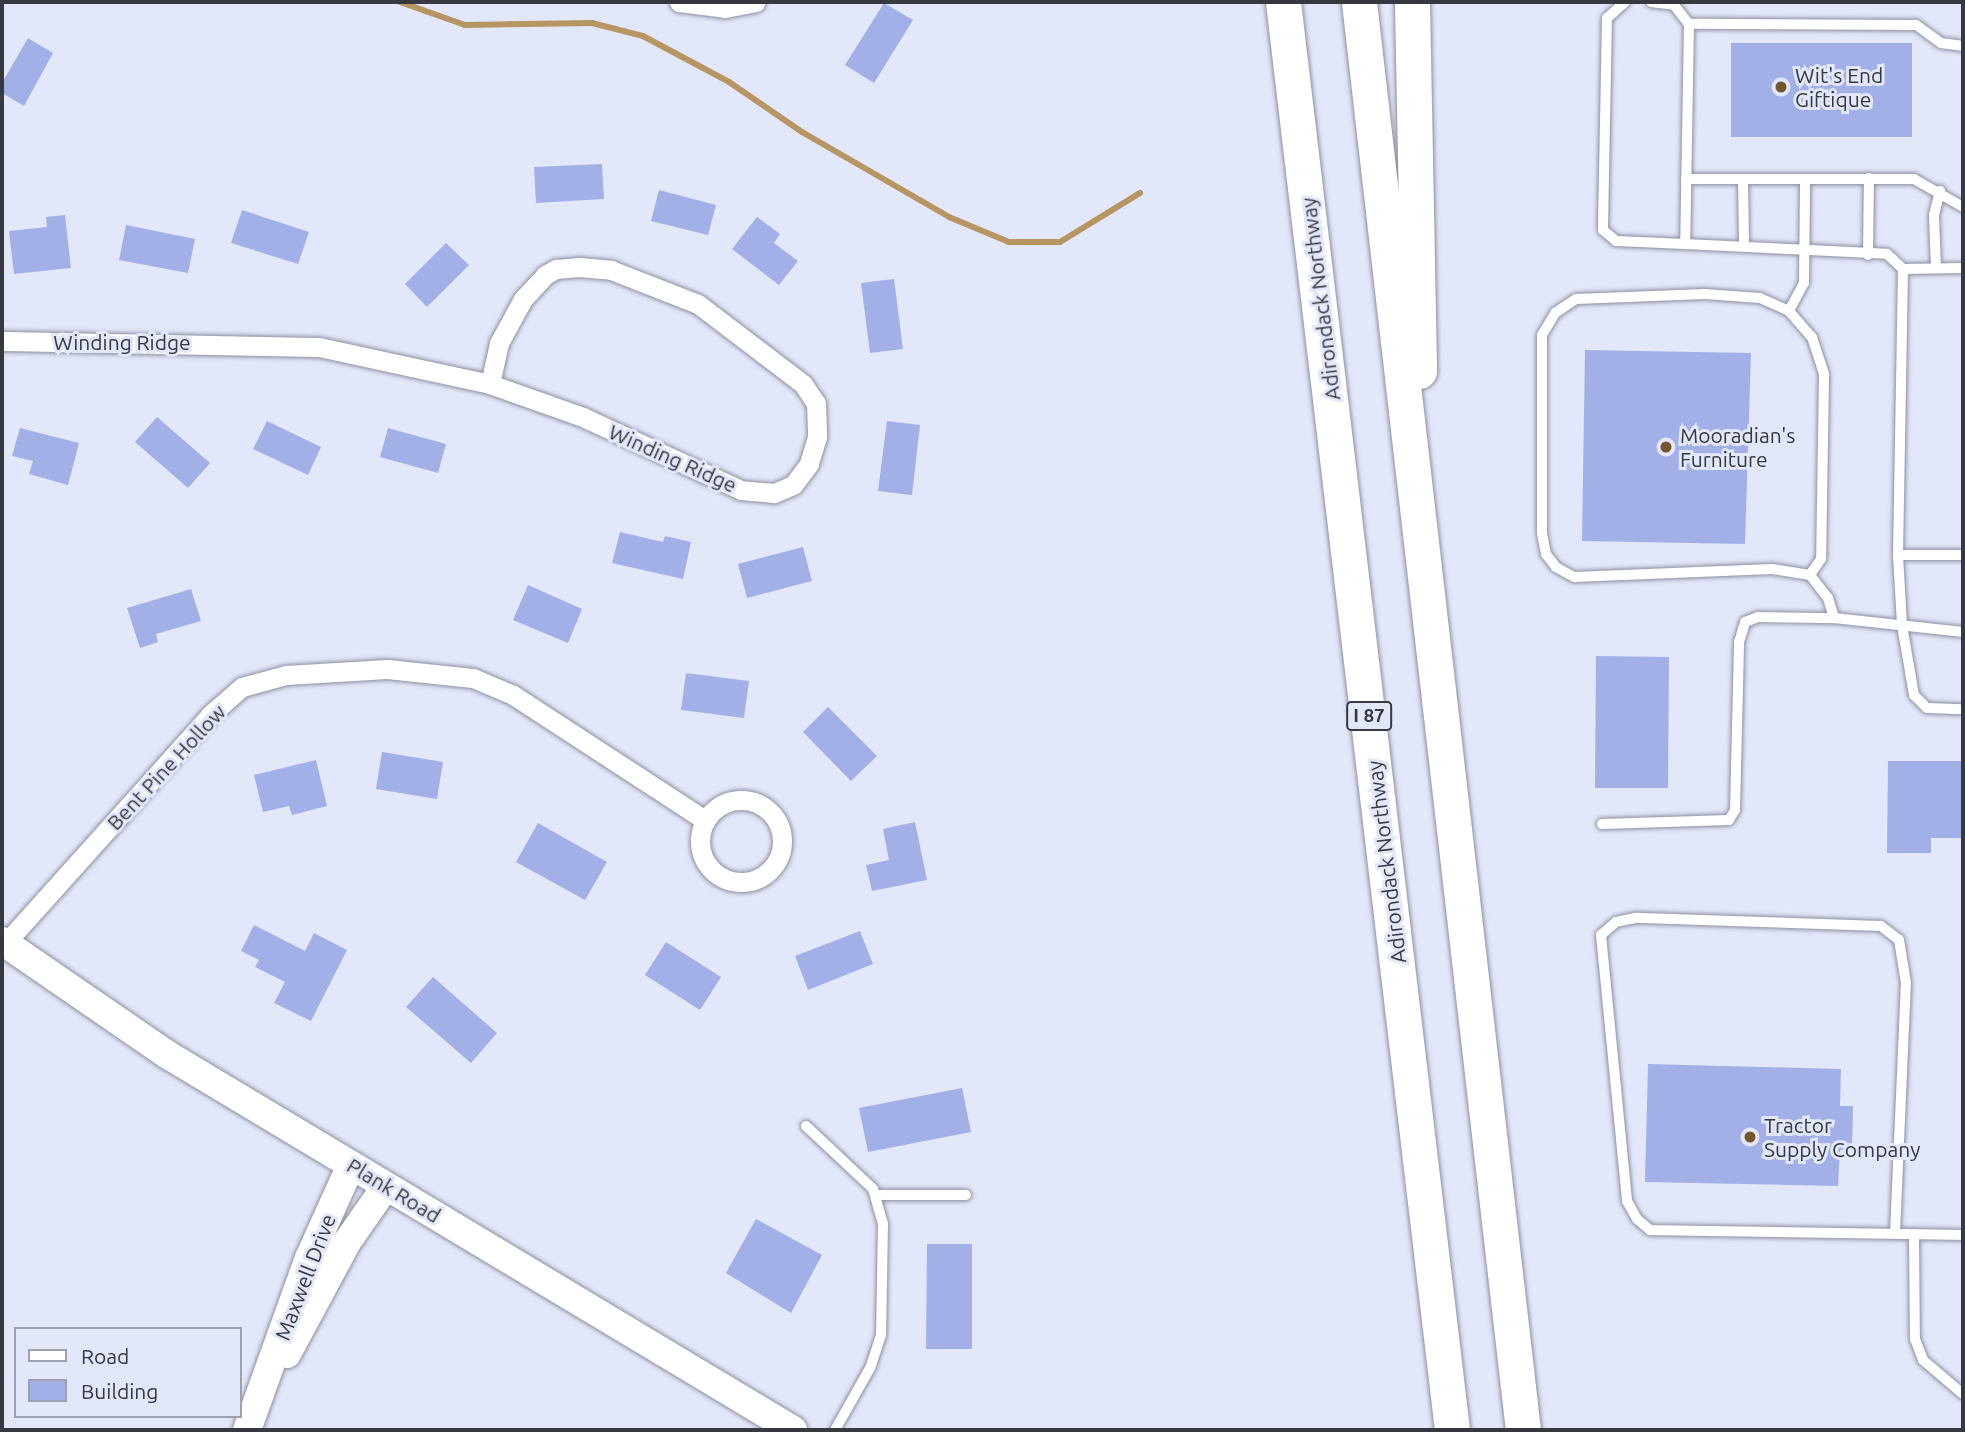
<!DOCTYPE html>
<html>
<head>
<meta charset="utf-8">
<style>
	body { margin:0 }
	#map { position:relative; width:1965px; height:1432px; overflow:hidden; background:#e2e7f9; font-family:Ubuntu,sans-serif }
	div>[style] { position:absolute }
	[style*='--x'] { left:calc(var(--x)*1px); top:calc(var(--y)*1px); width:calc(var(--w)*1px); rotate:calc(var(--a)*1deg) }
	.stream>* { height:6px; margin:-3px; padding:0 3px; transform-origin:3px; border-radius:3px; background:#b89663 }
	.building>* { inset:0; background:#a3b0e7 }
	.roads { filter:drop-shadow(0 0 2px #8d91a2) drop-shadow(0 0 2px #8d91a2) }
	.lane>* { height:10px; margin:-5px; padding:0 5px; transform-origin:5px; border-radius:5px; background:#fff }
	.street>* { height:19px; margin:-9.5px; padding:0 9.5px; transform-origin:9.5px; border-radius:9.5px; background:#fff }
	.street>.ring { margin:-9.5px; padding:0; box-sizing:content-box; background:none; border:19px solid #fff; border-radius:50% }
	.secondary>* { height:28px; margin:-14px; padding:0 14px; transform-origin:14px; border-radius:14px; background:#fff }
	.highway>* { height:35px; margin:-17.5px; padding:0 17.5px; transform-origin:17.5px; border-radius:17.5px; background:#fff }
	.dots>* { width:19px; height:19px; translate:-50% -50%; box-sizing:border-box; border:4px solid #e2e7f9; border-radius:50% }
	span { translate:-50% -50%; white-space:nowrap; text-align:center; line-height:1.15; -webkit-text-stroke:6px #e2e7f9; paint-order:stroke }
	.shield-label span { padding:2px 5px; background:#e2e7f9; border:2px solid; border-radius:5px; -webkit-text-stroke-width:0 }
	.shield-label { font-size:19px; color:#373940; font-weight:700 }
	.poi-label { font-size:21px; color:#373940 }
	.left { translate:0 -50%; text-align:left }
	.street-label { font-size:21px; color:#373940 }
	.frame { position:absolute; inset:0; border:4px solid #373940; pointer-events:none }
	.legend { position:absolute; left:14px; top:1327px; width:228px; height:91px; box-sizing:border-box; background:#e2e7f9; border:2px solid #9ea1af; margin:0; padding:9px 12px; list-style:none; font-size:21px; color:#373940 }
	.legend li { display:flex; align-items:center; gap:14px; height:35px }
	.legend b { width:35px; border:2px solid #9ea1af }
</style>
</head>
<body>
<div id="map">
	<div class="stream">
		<i style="--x:400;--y:2;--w:69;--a:19.5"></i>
		<i style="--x:465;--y:25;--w:127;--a:-0.9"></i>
		<i style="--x:592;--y:23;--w:53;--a:14.3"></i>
		<i style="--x:643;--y:36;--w:98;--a:28.1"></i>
		<i style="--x:729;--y:82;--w:88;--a:34.4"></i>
		<i style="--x:802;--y:132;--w:170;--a:30"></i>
		<i style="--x:949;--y:217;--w:65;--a:22.6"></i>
		<i style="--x:1009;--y:242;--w:51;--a:0"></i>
		<i style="--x:1060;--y:242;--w:94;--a:-31.5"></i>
	</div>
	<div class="building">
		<i style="clip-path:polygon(884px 3px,913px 20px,874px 83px,845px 65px)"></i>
		<i style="clip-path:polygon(28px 38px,53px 53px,24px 106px,2px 93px,2px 83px)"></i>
		<i style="clip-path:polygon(1731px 43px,1912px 43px,1912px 137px,1731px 137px)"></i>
		<i style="clip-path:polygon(602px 164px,604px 199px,536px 203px,534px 167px)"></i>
		<i style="clip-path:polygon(659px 190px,716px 205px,708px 235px,651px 221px)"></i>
		<i style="clip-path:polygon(242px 210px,309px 232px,298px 264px,231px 243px)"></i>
		<i style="clip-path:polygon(65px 215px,71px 268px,14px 274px,9px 231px,47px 227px,46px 217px)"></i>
		<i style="clip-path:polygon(757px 217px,780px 234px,774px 243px,798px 261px,779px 285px,732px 249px)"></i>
		<i style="clip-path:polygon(126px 225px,195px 239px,188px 273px,119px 260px)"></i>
		<i style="clip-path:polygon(446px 243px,469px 265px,427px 307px,405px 284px)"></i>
		<i style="clip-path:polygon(894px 279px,903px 349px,870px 353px,861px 283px)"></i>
		<i style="clip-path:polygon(1585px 350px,1751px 353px,1745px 544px,1582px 541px)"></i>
		<i style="clip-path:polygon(157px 417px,210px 463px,188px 488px,135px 442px)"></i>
		<i style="clip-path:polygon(267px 421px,321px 447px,308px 475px,253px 449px)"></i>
		<i style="clip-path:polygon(887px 421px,920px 425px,912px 495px,878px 491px)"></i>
		<i style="clip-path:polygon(20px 428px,79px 443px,68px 485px,29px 474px,33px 461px,12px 456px)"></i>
		<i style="clip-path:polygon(388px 428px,446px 444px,438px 473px,380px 457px)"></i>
		<i style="clip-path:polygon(620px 532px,663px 542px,665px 536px,691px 542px,683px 579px,612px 563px)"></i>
		<i style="clip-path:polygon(803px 547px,812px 581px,747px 598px,738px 564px)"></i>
		<i style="clip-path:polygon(528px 585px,582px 609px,568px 643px,513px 620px)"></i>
		<i style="clip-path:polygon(191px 589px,201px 621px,156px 634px,158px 642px,140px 648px,127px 608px)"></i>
		<i style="clip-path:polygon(1596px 656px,1669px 657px,1668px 788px,1595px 788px)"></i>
		<i style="clip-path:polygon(686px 673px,749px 681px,744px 718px,681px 710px)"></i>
		<i style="clip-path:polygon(828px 707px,877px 756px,851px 781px,803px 732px)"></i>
		<i style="clip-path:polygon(382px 752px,443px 762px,437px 799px,376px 789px)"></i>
		<i style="clip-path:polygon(316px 760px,327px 806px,292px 815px,289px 806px,263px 812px,254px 775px)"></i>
		<i style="clip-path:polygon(1888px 761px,1963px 761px,1963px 838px,1931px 838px,1931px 853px,1887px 853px)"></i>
		<i style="clip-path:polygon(915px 822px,927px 880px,872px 891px,866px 865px,889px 860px,883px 829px)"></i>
		<i style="clip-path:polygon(538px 823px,607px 862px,585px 900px,516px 862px)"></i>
		<i style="clip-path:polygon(254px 925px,305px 951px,314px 933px,347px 950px,311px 1021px,274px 1003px,285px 982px,255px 967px,259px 960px,241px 951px)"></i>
		<i style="clip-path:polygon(860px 931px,873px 964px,808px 990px,795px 956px)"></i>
		<i style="clip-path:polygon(666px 942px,721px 977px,700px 1010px,645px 975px)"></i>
		<i style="clip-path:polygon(433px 977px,497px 1033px,471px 1063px,406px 1007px)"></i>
		<i style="clip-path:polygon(1648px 1064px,1841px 1069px,1840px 1106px,1853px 1106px,1852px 1150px,1840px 1150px,1838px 1186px,1645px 1182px)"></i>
		<i style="clip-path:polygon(962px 1088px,971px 1132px,868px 1152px,859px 1108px)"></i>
		<i style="clip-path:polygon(756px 1219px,822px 1255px,791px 1313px,726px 1273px)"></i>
		<i style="clip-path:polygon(927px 1244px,972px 1244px,972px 1349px,926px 1349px)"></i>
	</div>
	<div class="roads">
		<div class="lane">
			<i style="--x:1625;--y:2;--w:24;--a:138"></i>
			<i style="--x:1607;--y:18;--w:212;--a:91.1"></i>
			<i style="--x:1603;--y:230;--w:17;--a:40"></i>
			<i style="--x:1616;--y:241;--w:69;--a:2.5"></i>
			<i style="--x:1651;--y:2;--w:23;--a:7"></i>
			<i style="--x:1674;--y:5;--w:24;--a:52"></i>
			<i style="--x:1963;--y:46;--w:22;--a:-172"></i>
			<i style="--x:1941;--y:43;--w:31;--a:-144"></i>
			<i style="--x:1916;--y:25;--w:227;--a:-179.7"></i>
			<i style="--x:1689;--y:24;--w:220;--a:91"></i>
			<i style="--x:1685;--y:244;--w:202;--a:2.8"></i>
			<i style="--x:1887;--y:254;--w:22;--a:43"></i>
			<i style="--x:1903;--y:269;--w:60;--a:-1"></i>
			<i style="--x:1686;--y:179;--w:228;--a:0"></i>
			<i style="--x:1914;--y:179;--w:56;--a:29.7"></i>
			<i style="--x:1743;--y:179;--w:66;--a:89.1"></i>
			<i style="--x:1868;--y:255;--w:77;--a:-89.3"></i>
			<i style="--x:1936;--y:268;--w:53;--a:-92.2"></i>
			<i style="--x:1934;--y:215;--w:25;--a:-76"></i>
			<i style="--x:1903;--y:269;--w:286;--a:91"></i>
			<i style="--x:1898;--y:555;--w:70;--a:86.7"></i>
			<i style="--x:1902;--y:625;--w:71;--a:80.3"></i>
			<i style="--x:1914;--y:695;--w:18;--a:45"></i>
			<i style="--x:1927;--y:708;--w:36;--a:2"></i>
			<i style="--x:1705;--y:294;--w:55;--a:4.2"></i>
			<i style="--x:1760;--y:298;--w:32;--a:24"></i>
			<i style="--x:1789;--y:311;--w:35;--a:49"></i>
			<i style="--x:1812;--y:337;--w:40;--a:72"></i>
			<i style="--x:1824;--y:375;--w:184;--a:90.9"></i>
			<i style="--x:1821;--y:559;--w:19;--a:125"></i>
			<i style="--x:1810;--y:575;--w:38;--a:-171"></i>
			<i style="--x:1772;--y:569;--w:198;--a:177.7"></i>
			<i style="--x:1574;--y:577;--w:21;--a:-151"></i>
			<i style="--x:1556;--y:567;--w:16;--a:-128"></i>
			<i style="--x:1546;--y:554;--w:21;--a:-101"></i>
			<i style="--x:1542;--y:533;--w:198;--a:-90"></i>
			<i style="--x:1542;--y:335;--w:26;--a:-59"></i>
			<i style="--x:1555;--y:313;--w:25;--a:-34"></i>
			<i style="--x:1576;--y:299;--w:129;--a:-2.2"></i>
			<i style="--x:1789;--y:311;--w:32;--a:-62"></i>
			<i style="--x:1804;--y:283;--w:103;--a:-89.4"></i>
			<i style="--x:1898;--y:555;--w:65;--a:0"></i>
			<i style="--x:1810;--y:575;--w:29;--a:52"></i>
			<i style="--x:1828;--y:598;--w:21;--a:73"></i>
			<i style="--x:1834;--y:618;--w:130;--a:6.2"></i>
			<i style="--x:1602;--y:824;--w:127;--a:-1.8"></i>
			<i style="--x:1729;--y:820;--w:12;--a:-59"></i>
			<i style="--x:1735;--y:810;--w:168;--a:-88.6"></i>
			<i style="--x:1739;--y:642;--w:21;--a:-73"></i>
			<i style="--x:1745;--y:622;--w:14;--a:-21"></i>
			<i style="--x:1758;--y:617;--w:76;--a:0.8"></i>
			<i style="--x:806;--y:1126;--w:92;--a:43.2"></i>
			<i style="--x:873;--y:1189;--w:35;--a:74"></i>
			<i style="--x:883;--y:1223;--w:112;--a:91"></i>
			<i style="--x:881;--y:1335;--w:35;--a:108"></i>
			<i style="--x:870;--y:1368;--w:71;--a:119.4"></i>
			<i style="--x:877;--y:1195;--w:89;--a:0"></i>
			<i style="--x:1895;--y:1233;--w:250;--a:-87.5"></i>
			<i style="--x:1906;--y:983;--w:44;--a:-99.2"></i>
			<i style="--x:1899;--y:940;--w:23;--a:-142"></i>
			<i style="--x:1881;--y:926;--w:246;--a:-178.1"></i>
			<i style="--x:1635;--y:918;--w:19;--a:168"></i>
			<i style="--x:1616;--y:922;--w:20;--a:139"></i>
			<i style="--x:1601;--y:935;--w:267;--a:84.4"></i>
			<i style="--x:1627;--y:1201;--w:21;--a:61"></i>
			<i style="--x:1637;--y:1219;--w:17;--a:40"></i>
			<i style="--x:1650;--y:1230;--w:313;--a:0.9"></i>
			<i style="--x:1914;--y:1234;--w:105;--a:89.5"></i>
			<i style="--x:1915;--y:1339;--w:22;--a:69"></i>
			<i style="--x:1923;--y:1360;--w:52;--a:40.4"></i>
		</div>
		<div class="street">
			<i style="--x:679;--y:2;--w:46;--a:7.4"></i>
			<i style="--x:725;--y:8;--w:31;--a:-11"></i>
			<i style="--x:579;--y:267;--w:32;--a:5"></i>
			<i style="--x:611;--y:270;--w:93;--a:21.3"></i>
			<i style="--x:698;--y:304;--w:132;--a:37.3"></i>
			<i style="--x:803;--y:384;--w:23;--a:56"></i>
			<i style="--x:816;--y:403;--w:34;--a:88"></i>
			<i style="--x:817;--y:437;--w:28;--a:107"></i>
			<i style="--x:809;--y:464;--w:26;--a:127"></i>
			<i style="--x:793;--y:485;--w:21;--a:157"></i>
			<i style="--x:774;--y:493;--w:33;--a:-175"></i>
			<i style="--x:741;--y:490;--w:174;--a:-155.2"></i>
			<i style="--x:583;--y:417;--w:99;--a:-160.5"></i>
			<i style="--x:490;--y:384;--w:42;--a:-77.6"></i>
			<i style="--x:499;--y:343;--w:50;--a:-61.4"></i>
			<i style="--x:523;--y:299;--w:33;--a:-47"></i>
			<i style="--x:545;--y:275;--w:13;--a:-29"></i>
			<i style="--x:556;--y:269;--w:23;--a:-5"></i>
			<i style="--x:2;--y:341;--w:317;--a:1.1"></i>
			<i style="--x:319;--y:347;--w:175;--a:12.2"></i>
			<i class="ring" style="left:700px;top:800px;width:63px;height:63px"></i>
			<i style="--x:2;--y:947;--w:312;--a:-48.1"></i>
			<i style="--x:210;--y:715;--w:43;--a:-41.2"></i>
			<i style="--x:242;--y:687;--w:46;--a:-15.3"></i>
			<i style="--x:286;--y:675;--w:101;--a:-3.4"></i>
			<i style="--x:387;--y:669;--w:86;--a:6"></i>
			<i style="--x:473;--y:678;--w:43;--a:23"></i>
			<i style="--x:513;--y:695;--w:230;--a:33.1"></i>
		</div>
		<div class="secondary">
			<i style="--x:2;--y:941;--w:201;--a:34.5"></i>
			<i style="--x:168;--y:1055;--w:729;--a:30.96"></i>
			<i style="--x:287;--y:1354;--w:127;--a:-61.8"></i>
			<i style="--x:347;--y:1242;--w:68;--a:-55.1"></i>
			<i style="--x:247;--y:1430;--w:183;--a:-70.2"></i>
			<i style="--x:309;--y:1258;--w:102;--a:-65.7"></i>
		</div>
		<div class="highway">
			<i style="--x:1283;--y:2;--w:1438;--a:83.25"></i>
			<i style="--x:1359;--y:2;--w:1437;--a:83.45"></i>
			<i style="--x:1412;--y:2;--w:369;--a:88.9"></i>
		</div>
	</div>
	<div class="dots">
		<i style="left:1781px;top:87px;background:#73572a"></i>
		<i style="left:1666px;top:447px;background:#73572a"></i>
		<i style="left:1750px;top:1137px;background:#73572a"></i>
	</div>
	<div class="shield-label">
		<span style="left:1369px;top:716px">I 87</span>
	</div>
	<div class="poi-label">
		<span class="left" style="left:1795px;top:87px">Wit's End<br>Giftique</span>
		<span class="left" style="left:1680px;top:447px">Mooradian's<br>Furniture</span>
		<span class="left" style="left:1764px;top:1137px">Tractor<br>Supply Company</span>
	</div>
	<div class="street-label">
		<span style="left:1320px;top:299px;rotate:-97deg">Adirondack Northway</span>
		<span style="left:122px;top:342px">Winding Ridge</span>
		<span style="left:673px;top:458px;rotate:24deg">Winding Ridge</span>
		<span style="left:166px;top:767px;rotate:-47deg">Bent Pine Hollow</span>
		<span style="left:1386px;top:862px;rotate:-97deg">Adirondack Northway</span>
		<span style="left:394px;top:1190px;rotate:31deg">Plank Road</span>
		<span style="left:305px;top:1277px;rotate:-69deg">Maxwell Drive</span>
	</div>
	<div class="frame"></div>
	<ul class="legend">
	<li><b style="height:9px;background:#fff"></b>Road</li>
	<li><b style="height:19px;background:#a3b0e7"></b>Building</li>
	</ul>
</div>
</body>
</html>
